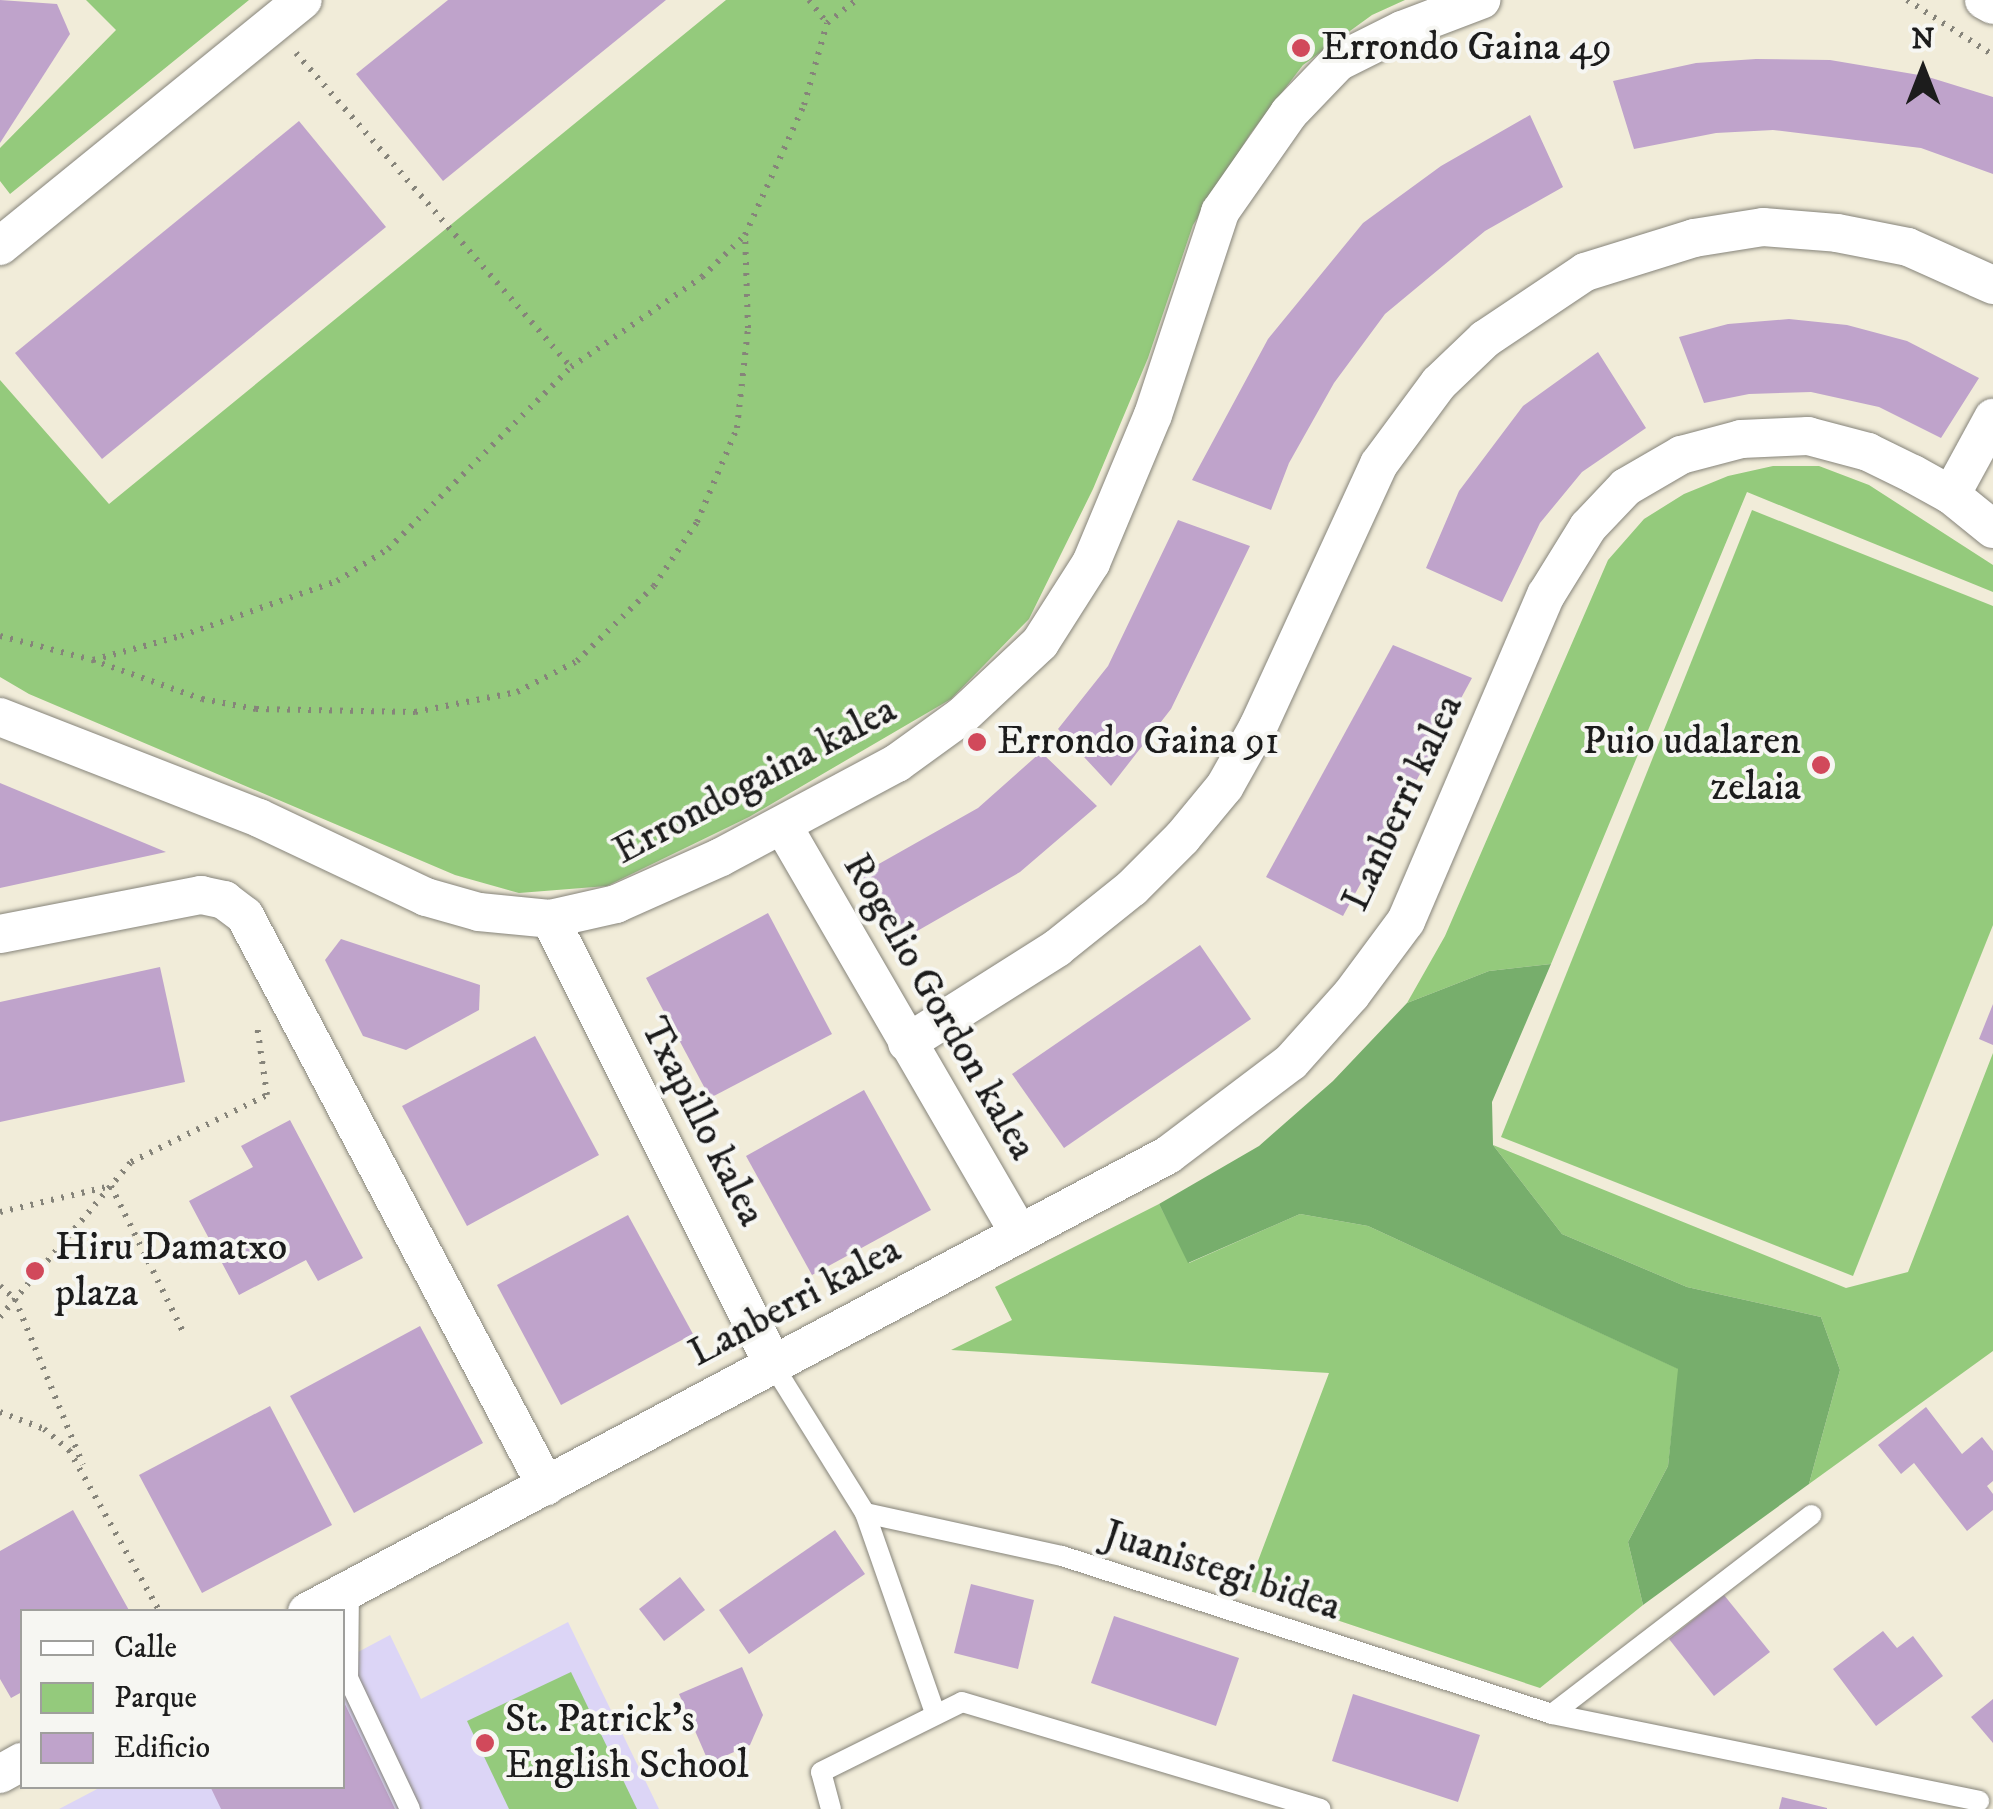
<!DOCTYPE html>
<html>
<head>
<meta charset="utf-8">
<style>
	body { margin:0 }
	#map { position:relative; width:1993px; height:1809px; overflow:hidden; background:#f1ecd9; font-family:"IM FELL DW Pica",serif }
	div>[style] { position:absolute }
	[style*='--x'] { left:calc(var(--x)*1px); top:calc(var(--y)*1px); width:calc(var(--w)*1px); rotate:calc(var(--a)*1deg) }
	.built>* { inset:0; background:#dcd5f6 }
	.green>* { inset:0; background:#94ca7c }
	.forest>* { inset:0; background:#77ae6c }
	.building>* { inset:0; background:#bfa3cb }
	.path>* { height:6px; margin-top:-3px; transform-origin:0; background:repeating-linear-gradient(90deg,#86847a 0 2.5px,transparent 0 10.5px) }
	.roads { filter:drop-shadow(0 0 2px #86847a) drop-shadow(0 0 2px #86847a) }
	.lane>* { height:20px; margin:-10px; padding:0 10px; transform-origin:10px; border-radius:10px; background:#fff }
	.street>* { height:38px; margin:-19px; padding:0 19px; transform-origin:19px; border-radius:19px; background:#fff }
	.dots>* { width:28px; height:28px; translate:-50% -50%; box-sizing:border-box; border:5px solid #f6f6f2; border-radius:50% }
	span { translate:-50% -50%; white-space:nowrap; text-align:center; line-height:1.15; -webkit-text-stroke:8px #f6f6f2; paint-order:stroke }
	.poi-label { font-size:40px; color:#1c1c1c }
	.left { translate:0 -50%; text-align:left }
	.right { translate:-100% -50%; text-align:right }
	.street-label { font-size:40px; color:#1c1c1c }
	.legend { position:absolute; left:20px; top:1609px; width:325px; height:180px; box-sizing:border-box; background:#f6f6f2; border:2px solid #9f9f9c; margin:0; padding:12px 18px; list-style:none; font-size:30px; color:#1c1c1c }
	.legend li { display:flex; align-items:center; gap:20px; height:50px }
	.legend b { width:50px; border:2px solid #9f9f9c }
	.north { position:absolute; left:1873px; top:20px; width:100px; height:100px; -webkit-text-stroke:8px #f6f6f2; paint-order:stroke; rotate:0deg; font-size:28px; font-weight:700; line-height:40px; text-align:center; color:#1c1c1c }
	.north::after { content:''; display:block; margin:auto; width:35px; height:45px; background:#1c1c1c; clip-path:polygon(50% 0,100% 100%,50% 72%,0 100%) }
</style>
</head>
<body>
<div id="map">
	<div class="built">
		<i style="clip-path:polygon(568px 1622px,659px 1809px,59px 1809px,101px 1787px,342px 1786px,343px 1660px,390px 1635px,421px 1699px)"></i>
	</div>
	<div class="green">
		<i style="clip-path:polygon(86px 0,249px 0,10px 194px,0 181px,0 148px,116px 30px)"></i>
		<i style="clip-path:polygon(726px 0,1405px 0,1372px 15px,1303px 65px,1251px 133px,1193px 225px,1148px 358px,1093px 489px,1029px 619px,951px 699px,749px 817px,607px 886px,519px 893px,455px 875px,29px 694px,0 677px,0 380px,109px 504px)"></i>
		<i style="clip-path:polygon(1773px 466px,1819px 466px,1869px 485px,1993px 565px,1993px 592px,1747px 492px,1551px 964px,1489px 971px,1407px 1003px,1445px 936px,1608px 560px,1644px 519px,1684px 494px,1728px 476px)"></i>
		<i style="clip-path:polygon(1752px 510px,1993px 606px,1993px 925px,1853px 1276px,1501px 1137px)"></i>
		<i style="clip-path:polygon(1993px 1053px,1993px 1351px,1809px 1484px,1840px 1370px,1821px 1317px,1687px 1287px,1562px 1234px,1493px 1145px,1846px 1288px,1908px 1272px)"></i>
		<i style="clip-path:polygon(1159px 1204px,1189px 1263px,1300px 1214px,1368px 1226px,1679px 1369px,1668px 1466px,1628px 1542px,1643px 1605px,1540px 1688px,1247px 1590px,1329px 1373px,951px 1350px,1012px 1320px,995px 1287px)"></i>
		<i style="clip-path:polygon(571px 1672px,637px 1809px,509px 1809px,467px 1721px)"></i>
	</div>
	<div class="forest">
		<i style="clip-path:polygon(1551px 964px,1492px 1102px,1493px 1145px,1562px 1234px,1687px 1287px,1821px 1317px,1840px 1370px,1809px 1484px,1643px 1605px,1628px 1542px,1668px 1466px,1678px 1369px,1368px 1226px,1300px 1214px,1188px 1263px,1159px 1204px,1259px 1146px,1333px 1081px,1407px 1003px,1489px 971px)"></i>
	</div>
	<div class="building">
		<i style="clip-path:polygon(0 0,57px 4px,70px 34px,0 143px)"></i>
		<i style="clip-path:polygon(448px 0,666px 0,443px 181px,356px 74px)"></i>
		<i style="clip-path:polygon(1756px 59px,1830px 60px,1925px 76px,1993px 97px,1993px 174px,1921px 148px,1773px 130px,1716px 133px,1634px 149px,1613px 81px,1696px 63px)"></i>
		<i style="clip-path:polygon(1530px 115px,1563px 187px,1485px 231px,1385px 314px,1334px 383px,1289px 463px,1271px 510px,1192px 480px,1268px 339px,1363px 223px,1441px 166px)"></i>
		<i style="clip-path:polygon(299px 121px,386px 227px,102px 459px,15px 353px)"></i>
		<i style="clip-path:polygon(1789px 319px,1847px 325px,1907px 341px,1979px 378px,1941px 438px,1879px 407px,1811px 392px,1749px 394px,1704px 403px,1679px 337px,1728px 324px)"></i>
		<i style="clip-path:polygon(1598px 352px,1646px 428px,1582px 472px,1540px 523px,1502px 602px,1426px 568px,1459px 491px,1523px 406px)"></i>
		<i style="clip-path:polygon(1178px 520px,1250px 546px,1171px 709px,1111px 786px,1058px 729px,1108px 666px)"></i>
		<i style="clip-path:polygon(1393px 645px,1472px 678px,1343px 916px,1266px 877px)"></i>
		<i style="clip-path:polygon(1041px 752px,1097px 806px,1020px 872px,898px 942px,861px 874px,978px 808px)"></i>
		<i style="clip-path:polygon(0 783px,166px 852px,0 888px)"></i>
		<i style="clip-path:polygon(768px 913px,832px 1034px,710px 1098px,646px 978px)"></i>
		<i style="clip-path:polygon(341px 939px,480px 985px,479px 1010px,406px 1050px,363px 1036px,325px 960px)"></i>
		<i style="clip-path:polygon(1200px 945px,1251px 1019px,1064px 1148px,1012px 1074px)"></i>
		<i style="clip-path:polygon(160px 967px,185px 1082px,0 1122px,0 1002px)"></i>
		<i style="clip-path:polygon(1993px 1004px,1993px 1045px,1979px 1039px)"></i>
		<i style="clip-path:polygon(535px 1036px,599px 1155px,467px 1226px,402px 1106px)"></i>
		<i style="clip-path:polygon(864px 1090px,931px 1210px,812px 1275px,746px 1156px)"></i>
		<i style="clip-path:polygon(290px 1120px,363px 1258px,318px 1281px,306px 1260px,239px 1295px,189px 1201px,253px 1167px,241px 1146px)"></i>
		<i style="clip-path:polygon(628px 1215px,693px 1334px,561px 1405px,497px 1285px)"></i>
		<i style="clip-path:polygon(420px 1326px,483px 1443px,354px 1513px,290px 1396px)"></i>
		<i style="clip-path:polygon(270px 1406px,332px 1525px,202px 1593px,139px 1475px)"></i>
		<i style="clip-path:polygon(1926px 1407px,1962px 1454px,1982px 1437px,1993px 1451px,1993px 1481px,1987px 1486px,1993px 1494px,1993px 1510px,1967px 1531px,1914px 1463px,1901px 1474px,1878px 1445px)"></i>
		<i style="clip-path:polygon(73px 1510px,130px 1612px,22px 1612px,22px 1692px,11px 1698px,0 1679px,0 1551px)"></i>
		<i style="clip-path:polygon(835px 1530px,865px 1574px,749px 1654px,719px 1610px)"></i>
		<i style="clip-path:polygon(680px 1577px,705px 1610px,664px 1641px,639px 1609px)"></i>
		<i style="clip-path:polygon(971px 1584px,1034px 1600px,1018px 1669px,954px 1653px)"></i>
		<i style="clip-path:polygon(1724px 1595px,1770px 1652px,1714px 1696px,1669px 1639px)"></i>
		<i style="clip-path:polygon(1114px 1616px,1239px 1658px,1216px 1726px,1091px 1683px)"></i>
		<i style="clip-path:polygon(1883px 1631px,1897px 1648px,1913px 1636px,1943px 1676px,1876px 1726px,1833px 1669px)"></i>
		<i style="clip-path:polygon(742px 1667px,763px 1715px,750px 1745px,709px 1763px,679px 1694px)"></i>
		<i style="clip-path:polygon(1353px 1694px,1480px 1735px,1458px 1802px,1332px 1761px)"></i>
		<i style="clip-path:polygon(342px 1698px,395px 1809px,221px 1809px,210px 1786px,342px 1786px)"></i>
		<i style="clip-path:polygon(1993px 1699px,1993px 1743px,1971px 1717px)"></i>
		<i style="clip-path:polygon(1782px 1797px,1827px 1808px,1827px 1809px,1779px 1809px)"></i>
	</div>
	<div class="path">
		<i style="--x:809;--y:0;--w:29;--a:52"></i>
		<i style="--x:1907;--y:0;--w:102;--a:32.6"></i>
		<i style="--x:296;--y:53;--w:417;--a:48.8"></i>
		<i style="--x:0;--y:636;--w:95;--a:14.6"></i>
		<i style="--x:92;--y:660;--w:117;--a:19.5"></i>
		<i style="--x:202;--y:699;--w:55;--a:10.5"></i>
		<i style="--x:256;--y:709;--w:159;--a:1.1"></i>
		<i style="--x:415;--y:712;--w:104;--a:-11.1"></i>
		<i style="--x:517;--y:692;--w:68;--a:-27.3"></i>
		<i style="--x:577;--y:661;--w:107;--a:-44.2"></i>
		<i style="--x:654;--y:586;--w:77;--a:-56.1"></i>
		<i style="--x:697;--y:522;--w:102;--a:-66.9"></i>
		<i style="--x:737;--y:428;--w:101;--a:-83.7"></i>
		<i style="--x:748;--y:328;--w:93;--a:-91.8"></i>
		<i style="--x:745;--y:235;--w:143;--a:-65.6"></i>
		<i style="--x:804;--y:105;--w:85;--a:-74.3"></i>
		<i style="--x:827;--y:23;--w:37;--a:-38"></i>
		<i style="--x:93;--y:660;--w:91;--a:-15.3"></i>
		<i style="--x:181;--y:636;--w:165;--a:-19.4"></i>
		<i style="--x:337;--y:581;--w:60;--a:-32.1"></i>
		<i style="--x:388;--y:549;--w:258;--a:-44.8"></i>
		<i style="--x:571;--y:367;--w:159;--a:-34.5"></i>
		<i style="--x:702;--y:277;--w:59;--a:-44.3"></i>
		<i style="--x:0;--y:1212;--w:114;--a:-13.2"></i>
		<i style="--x:111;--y:1186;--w:165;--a:63.7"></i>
		<i style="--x:0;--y:1286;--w:20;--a:41"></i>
		<i style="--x:15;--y:1299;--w:179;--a:67.7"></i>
		<i style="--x:0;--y:1317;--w:203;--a:-49.8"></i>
		<i style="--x:131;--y:1162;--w:152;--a:-26.2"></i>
		<i style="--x:267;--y:1095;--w:70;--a:-98.2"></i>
		<i style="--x:0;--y:1412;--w:47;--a:21.1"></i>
		<i style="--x:44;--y:1429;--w:33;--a:40"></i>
		<i style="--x:69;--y:1450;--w:186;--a:60.7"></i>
	</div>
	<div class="roads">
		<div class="lane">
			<i style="--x:773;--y:1365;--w:174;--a:58.1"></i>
			<i style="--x:865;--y:1513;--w:212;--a:70.7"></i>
			<i style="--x:865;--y:1513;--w:202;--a:12.3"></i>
			<i style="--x:1062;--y:1556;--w:515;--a:17.87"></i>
			<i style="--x:1552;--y:1714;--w:436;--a:11.5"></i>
			<i style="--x:349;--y:1589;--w:89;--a:90.6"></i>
			<i style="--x:348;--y:1678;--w:145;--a:64.7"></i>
			<i style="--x:1552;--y:1714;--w:327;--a:-37.5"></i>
			<i style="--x:831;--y:1809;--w:38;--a:-105"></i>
			<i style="--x:821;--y:1772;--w:157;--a:-26.4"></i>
			<i style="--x:962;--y:1702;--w:374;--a:16.6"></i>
		</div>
		<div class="street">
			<i style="--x:1984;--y:0;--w:10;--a:29"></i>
			<i style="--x:0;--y:246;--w:390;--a:-39.1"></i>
			<i style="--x:1951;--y:495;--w:88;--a:-61.4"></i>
			<i style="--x:0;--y:717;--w:278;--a:21.3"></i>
			<i style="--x:259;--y:818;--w:185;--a:25.3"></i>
			<i style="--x:426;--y:897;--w:55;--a:15.8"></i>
			<i style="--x:479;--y:912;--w:71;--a:5.6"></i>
			<i style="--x:550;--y:919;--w:68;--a:-12.8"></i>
			<i style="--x:616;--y:904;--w:115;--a:-24.1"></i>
			<i style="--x:721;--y:857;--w:200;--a:-28.1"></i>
			<i style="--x:897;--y:763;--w:80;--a:-35.9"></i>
			<i style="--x:962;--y:716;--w:107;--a:-43.1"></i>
			<i style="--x:1040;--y:643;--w:95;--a:-57.5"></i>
			<i style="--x:1091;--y:563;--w:160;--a:-67.3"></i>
			<i style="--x:1153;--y:415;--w:214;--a:-71.7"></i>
			<i style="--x:1220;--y:212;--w:121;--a:-55.1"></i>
			<i style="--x:1289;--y:113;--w:71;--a:-46.1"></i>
			<i style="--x:1338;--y:62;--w:72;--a:-26.6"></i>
			<i style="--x:1402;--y:30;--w:85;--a:-20.8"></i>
			<i style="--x:783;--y:826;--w:469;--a:59.9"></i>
			<i style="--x:550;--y:919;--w:499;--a:63.4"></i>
			<i style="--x:0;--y:934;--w:205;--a:-11"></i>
			<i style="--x:201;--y:895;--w:24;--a:12"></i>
			<i style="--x:224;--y:900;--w:26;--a:37"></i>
			<i style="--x:245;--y:916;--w:645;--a:62.16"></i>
			<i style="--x:907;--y:1043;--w:178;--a:-32.3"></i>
			<i style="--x:1057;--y:948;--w:96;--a:-38.7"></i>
			<i style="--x:1132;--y:888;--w:71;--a:-45"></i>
			<i style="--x:1182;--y:838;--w:67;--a:-50.4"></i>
			<i style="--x:1225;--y:786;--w:68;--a:-60.8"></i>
			<i style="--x:1258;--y:727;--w:289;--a:-65.3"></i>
			<i style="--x:1379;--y:464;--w:101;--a:-53.5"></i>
			<i style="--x:1439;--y:383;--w:64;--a:-43.7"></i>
			<i style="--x:1485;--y:339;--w:120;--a:-33.8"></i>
			<i style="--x:1585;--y:272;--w:114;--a:-17.3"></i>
			<i style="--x:1694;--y:238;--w:70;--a:-9.1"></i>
			<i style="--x:1763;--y:227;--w:74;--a:4.6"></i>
			<i style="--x:1837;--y:233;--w:72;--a:11.2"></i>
			<i style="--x:1908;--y:247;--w:93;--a:24.1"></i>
			<i style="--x:307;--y:1612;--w:975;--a:-27.96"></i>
			<i style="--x:1168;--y:1155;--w:154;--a:-37.1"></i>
			<i style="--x:1291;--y:1062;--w:90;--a:-48.2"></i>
			<i style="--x:1351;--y:995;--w:92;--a:-53.4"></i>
			<i style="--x:1406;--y:921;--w:355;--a:-66.8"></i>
			<i style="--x:1546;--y:595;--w:80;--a:-58.3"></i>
			<i style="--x:1588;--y:527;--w:55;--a:-46.5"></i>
			<i style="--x:1626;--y:487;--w:64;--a:-30.2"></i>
			<i style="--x:1681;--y:455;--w:62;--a:-14.9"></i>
			<i style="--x:1741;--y:439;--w:67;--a:-2.6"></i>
			<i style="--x:1808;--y:436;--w:62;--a:14.9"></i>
			<i style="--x:1868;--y:452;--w:50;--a:26.1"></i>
			<i style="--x:1913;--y:474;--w:43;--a:28.9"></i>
			<i style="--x:1951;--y:495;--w:54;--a:39"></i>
			<i style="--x:0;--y:1774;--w:25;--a:-29"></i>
		</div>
	</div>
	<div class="dots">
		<i style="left:1301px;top:48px;background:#d1495b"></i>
		<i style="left:977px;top:742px;background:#d1495b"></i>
		<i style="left:1821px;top:765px;background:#d1495b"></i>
		<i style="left:35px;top:1271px;background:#d1495b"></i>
		<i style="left:485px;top:1743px;background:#d1495b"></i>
	</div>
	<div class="poi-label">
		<span class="left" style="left:1321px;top:48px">Errondo Gaina 49</span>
		<span class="left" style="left:997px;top:742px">Errondo Gaina 91</span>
		<span class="right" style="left:1801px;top:765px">Puio udalaren<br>zelaia</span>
		<span class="left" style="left:55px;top:1271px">Hiru Damatxo<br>plaza</span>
		<span class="left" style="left:505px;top:1743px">St. Patrick's<br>English School</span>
	</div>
	<div class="street-label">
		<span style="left:755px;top:781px;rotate:-28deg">Errondogaina kalea</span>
		<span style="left:1403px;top:803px;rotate:-65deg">Lanberri kalea</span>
		<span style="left:939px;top:1007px;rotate:60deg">Rogelio Gordon kalea</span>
		<span style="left:702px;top:1122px;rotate:63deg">Txapillo kalea</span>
		<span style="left:795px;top:1302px;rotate:-28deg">Lanberri kalea</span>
		<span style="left:1222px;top:1571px;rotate:18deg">Juanistegi bidea</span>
	</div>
	<ul class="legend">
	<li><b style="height:12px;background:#fff"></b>Calle</li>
	<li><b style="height:28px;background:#94ca7c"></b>Parque</li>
	<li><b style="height:28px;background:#bfa3cb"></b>Edificio</li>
	</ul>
	<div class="north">N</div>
</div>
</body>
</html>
